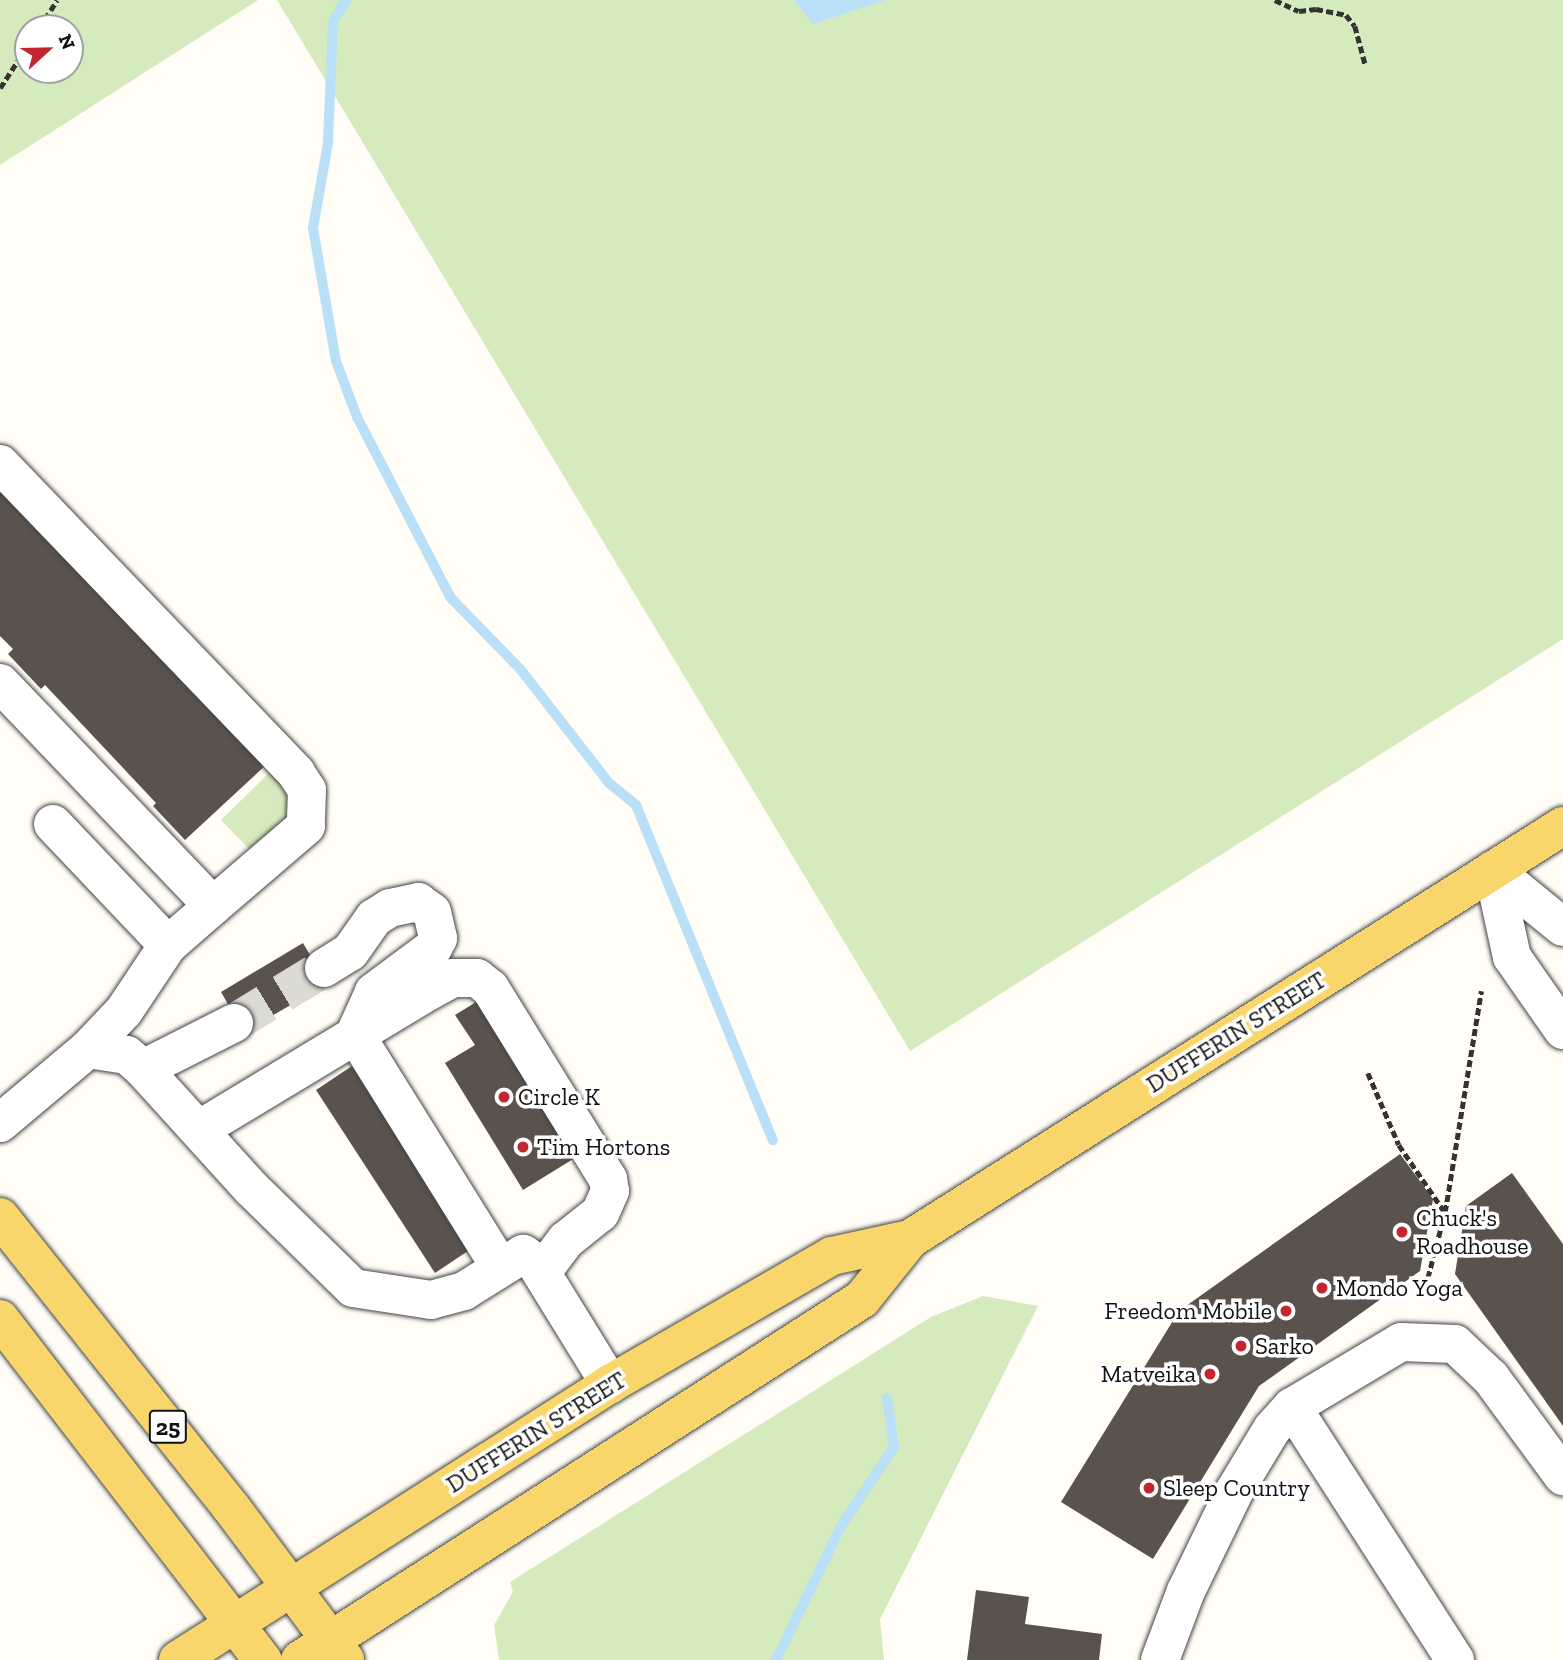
<!DOCTYPE html>
<html>
<head>
<meta charset="utf-8">
<style>
	body { margin:0 }
	#map { position:relative; width:1563px; height:1660px; overflow:hidden; background:#fffdf5; font-family:"Zilla Slab",serif }
	div>[style] { position:absolute }
	[style*='--x'] { left:calc(var(--x)*1px); top:calc(var(--y)*1px); width:calc(var(--w)*1px); rotate:calc(var(--a)*1deg) }
	.green>* { inset:0; background:#d5ebbd }
	.water>* { inset:0; background:#b9e0f7 }
	.stream>* { height:10px; margin:-5px; padding:0 5px; transform-origin:5px; border-radius:5px; background:#b9e0f7 }
	.building>* { inset:0; background:#5a524d }
	.minor-tunnel>* { height:38px; margin-top:-19px; transform-origin:0; background:repeating-linear-gradient(90deg,#dbdad3 0 38px,transparent 0 57px) }
	.path>* { height:4.5px; margin-top:-2.25px; transform-origin:0; background:repeating-linear-gradient(90deg,#333 0 7px,transparent 0 10.5px) }
	.roads { filter:drop-shadow(0 0 2px #444) drop-shadow(0 0 2px #444) }
	.minor>* { height:38px; margin:-19px; padding:0 19px; transform-origin:19px; border-radius:19px; background:#fff }
	.major>* { height:38px; margin:-19px; padding:0 19px; transform-origin:19px; border-radius:19px; background:#f9d66b }
	.dots>* { width:19px; height:19px; translate:-50% -50%; box-sizing:border-box; border:4px solid #fff; border-radius:50% }
	span { translate:-50% -50%; white-space:nowrap; text-align:center; line-height:1.15; -webkit-text-stroke:7px #fff; paint-order:stroke }
	.shield-label span { padding:2px 5px; background:#fff; border:2px solid; border-radius:5px; -webkit-text-stroke-width:0 }
	.shield-label { font-size:23px; color:#111; font-weight:700 }
	.street-label { font-size:24px; color:#111 }
	.poi-label { font-size:24px; color:#111 }
	.left { translate:0 -50%; text-align:left }
	.right { translate:-100% -50%; text-align:right }
	.north { position:absolute; left:14px; top:14px; width:70px; height:70px; box-sizing:border-box; background:#fff; border:2px solid #a0a0a0; border-radius:50%; rotate:68deg; font-size:19px; font-weight:700; line-height:28px; text-align:center; color:#111 }
	.north::after { content:''; display:block; margin:auto; width:24px; height:32px; background:#c4262e; clip-path:polygon(50% 0,100% 100%,50% 72%,0 100%) }
</style>
</head>
<body>
<div id="map">
	<div class="green">
		<i style="clip-path:polygon(evenodd,0 0,258px 0,0 165px,0 0,28px 28px,70px 28px,70px 70px,28px 70px,28px 28px)"></i>
		<i style="clip-path:polygon(277px 0,1563px 0,1563px 639px,910px 1051px)"></i>
		<i style="clip-path:polygon(271px 771px,304px 804px,254px 854px,221px 820px)"></i>
		<i style="clip-path:polygon(983px 1296px,1038px 1306px,880px 1619px,884px 1660px,499px 1660px,494px 1625px,513px 1592px,510px 1582px,931px 1317px)"></i>
	</div>
	<div class="water">
		<i style="clip-path:polygon(794px 0,886px 0,813px 24px)"></i>
	</div>
	<div class="stream">
		<i style="--x:346;--y:0;--w:26;--a:121"></i>
		<i style="--x:333;--y:22;--w:121;--a:92.4"></i>
		<i style="--x:328;--y:143;--w:86;--a:100"></i>
		<i style="--x:313;--y:228;--w:135;--a:80.2"></i>
		<i style="--x:336;--y:361;--w:60;--a:69.4"></i>
		<i style="--x:357;--y:417;--w:204;--a:62.6"></i>
		<i style="--x:451;--y:598;--w:100;--a:45.8"></i>
		<i style="--x:521;--y:670;--w:143;--a:52.1"></i>
		<i style="--x:609;--y:783;--w:35;--a:39"></i>
		<i style="--x:636;--y:805;--w:362;--a:67.8"></i>
		<i style="--x:776;--y:1660;--w:149;--a:-64.1"></i>
		<i style="--x:841;--y:1526;--w:95;--a:-56.1"></i>
		<i style="--x:894;--y:1447;--w:49;--a:-98.1"></i>
	</div>
	<div class="building">
		<i style="clip-path:polygon(0 477px,268px 763px,185px 840px,153px 806px,156px 803px,45px 685px,41px 689px,8px 654px,13px 649px,0 636px)"></i>
		<i style="clip-path:polygon(303px 943px,327px 984px,244px 1032px,221px 992px)"></i>
		<i style="clip-path:polygon(481px 999px,578px 1156px,523px 1190px,445px 1063px,475px 1045px,455px 1015px)"></i>
		<i style="clip-path:polygon(352px 1066px,471px 1249px,435px 1273px,316px 1090px)"></i>
		<i style="clip-path:polygon(1400px 1154px,1433px 1199px,1420px 1271px,1259px 1386px,1153px 1559px,1061px 1502px,1179px 1311px)"></i>
		<i style="clip-path:polygon(1512px 1173px,1563px 1244px,1563px 1426px,1455px 1274px,1466px 1206px)"></i>
		<i style="clip-path:polygon(976px 1590px,1029px 1597px,1025px 1624px,1102px 1634px,1099px 1660px,967px 1660px)"></i>
	</div>
	<div class="minor-tunnel">
		<i style="--x:234;--y:1023;--w:105;--a:-31.4"></i>
	</div>
	<div class="path">
		<i style="--x:1275;--y:0;--w:26;--a:25"></i>
		<i style="--x:1299;--y:11;--w:17;--a:-7"></i>
		<i style="--x:1316;--y:9;--w:31;--a:11"></i>
		<i style="--x:1346;--y:15;--w:14;--a:51"></i>
		<i style="--x:1355;--y:26;--w:39;--a:75"></i>
		<i style="--x:39;--y:28;--w:33;--a:-57"></i>
		<i style="--x:0;--y:88;--w:51;--a:-56.9"></i>
		<i style="--x:1368;--y:1073;--w:78;--a:66.7"></i>
		<i style="--x:1399;--y:1145;--w:80;--a:55.7"></i>
		<i style="--x:1425;--y:1288;--w:79;--a:-75.3"></i>
		<i style="--x:1445;--y:1212;--w:224;--a:-80.7"></i>
	</div>
	<div class="roads">
		<div class="minor">
			<i style="--x:0;--y:464;--w:428;--a:46.2"></i>
			<i style="--x:296;--y:773;--w:20;--a:57"></i>
			<i style="--x:307;--y:790;--w:36;--a:92"></i>
			<i style="--x:306;--y:826;--w:123;--a:139.3"></i>
			<i style="--x:0;--y:683;--w:308;--a:46.3"></i>
			<i style="--x:213;--y:906;--w:60;--a:139.1"></i>
			<i style="--x:168;--y:945;--w:79;--a:123.7"></i>
			<i style="--x:124;--y:1011;--w:52;--a:133.5"></i>
			<i style="--x:88;--y:1049;--w:115;--a:139.9"></i>
			<i style="--x:53;--y:824;--w:167;--a:46.5"></i>
			<i style="--x:1493;--y:870;--w:89;--a:77.7"></i>
			<i style="--x:1512;--y:957;--w:89;--a:55.1"></i>
			<i style="--x:1493;--y:870;--w:90;--a:39.2"></i>
			<i style="--x:324;--y:968;--w:31;--a:-32"></i>
			<i style="--x:350;--y:952;--w:42;--a:-54.8"></i>
			<i style="--x:374;--y:918;--w:19;--a:-32"></i>
			<i style="--x:390;--y:908;--w:29;--a:-12"></i>
			<i style="--x:418;--y:902;--w:17;--a:36"></i>
			<i style="--x:432;--y:912;--w:27;--a:77"></i>
			<i style="--x:438;--y:938;--w:11;--a:117"></i>
			<i style="--x:433;--y:948;--w:74;--a:143.3"></i>
			<i style="--x:374;--y:992;--w:46;--a:114.3"></i>
			<i style="--x:355;--y:1034;--w:274;--a:58.1"></i>
			<i style="--x:88;--y:1049;--w:39;--a:9"></i>
			<i style="--x:127;--y:1055;--w:21;--a:41"></i>
			<i style="--x:143;--y:1069;--w:162;--a:47.8"></i>
			<i style="--x:252;--y:1189;--w:141;--a:44.4"></i>
			<i style="--x:353;--y:1288;--w:79;--a:8.7"></i>
			<i style="--x:431;--y:1300;--w:34;--a:-15"></i>
			<i style="--x:464;--y:1291;--w:70;--a:-32.1"></i>
			<i style="--x:523;--y:1254;--w:13;--a:32"></i>
			<i style="--x:534;--y:1261;--w:145;--a:58.3"></i>
			<i style="--x:143;--y:1069;--w:102;--a:-26.8"></i>
			<i style="--x:200;--y:1129;--w:259;--a:-31.1"></i>
			<i style="--x:422;--y:995;--w:35;--a:-29"></i>
			<i style="--x:453;--y:978;--w:24;--a:0"></i>
			<i style="--x:477;--y:978;--w:16;--a:38"></i>
			<i style="--x:490;--y:988;--w:225;--a:58.3"></i>
			<i style="--x:608;--y:1179;--w:12;--a:81"></i>
			<i style="--x:610;--y:1191;--w:24;--a:114"></i>
			<i style="--x:600;--y:1213;--w:43;--a:141.5"></i>
			<i style="--x:566;--y:1240;--w:41;--a:127.1"></i>
			<i style="--x:1292;--y:1407;--w:301;--a:57.2"></i>
			<i style="--x:1160;--y:1660;--w:74;--a:-69.4"></i>
			<i style="--x:1186;--y:1591;--w:112;--a:-64.1"></i>
			<i style="--x:1235;--y:1490;--w:71;--a:-58.8"></i>
			<i style="--x:1272;--y:1429;--w:30;--a:-48"></i>
			<i style="--x:1292;--y:1407;--w:127;--a:-30.8"></i>
			<i style="--x:1401;--y:1342;--w:54;--a:2.1"></i>
			<i style="--x:1455;--y:1344;--w:50;--a:43.4"></i>
			<i style="--x:1491;--y:1378;--w:122;--a:53.7"></i>
		</div>
		<div class="major">
			<i style="--x:0;--y:1217;--w:369;--a:51.5"></i>
			<i style="--x:230;--y:1506;--w:192;--a:53.2"></i>
			<i style="--x:0;--y:1319;--w:431;--a:52.4"></i>
			<i style="--x:178;--y:1660;--w:513;--a:-32.57"></i>
			<i style="--x:610;--y:1384;--w:256;--a:-30"></i>
			<i style="--x:832;--y:1256;--w:80;--a:-12.3"></i>
			<i style="--x:300;--y:1660;--w:668;--a:-32.71"></i>
			<i style="--x:862;--y:1299;--w:77;--a:-51.3"></i>
			<i style="--x:910;--y:1239;--w:773;--a:-32.31"></i>
		</div>
	</div>
	<div class="dots">
		<i style="left:504px;top:1097px;background:#c4262e"></i>
		<i style="left:523px;top:1147px;background:#c4262e"></i>
		<i style="left:1402px;top:1232px;background:#c4262e"></i>
		<i style="left:1322px;top:1288px;background:#c4262e"></i>
		<i style="left:1286px;top:1311px;background:#c4262e"></i>
		<i style="left:1241px;top:1346px;background:#c4262e"></i>
		<i style="left:1210px;top:1374px;background:#c4262e"></i>
		<i style="left:1149px;top:1488px;background:#c4262e"></i>
	</div>
	<div class="shield-label">
		<span style="left:168px;top:1427px">25</span>
	</div>
	<div class="street-label">
		<span style="left:1236px;top:1032px;rotate:-32deg">DUFFERIN STREET</span>
		<span style="left:536px;top:1432px;rotate:-32deg">DUFFERIN STREET</span>
	</div>
	<div class="poi-label">
		<span class="left" style="left:518px;top:1097px">Circle K</span>
		<span class="left" style="left:537px;top:1147px">Tim Hortons</span>
		<span class="left" style="left:1416px;top:1232px">Chuck's<br>Roadhouse</span>
		<span class="left" style="left:1336px;top:1288px">Mondo Yoga</span>
		<span class="right" style="left:1272px;top:1311px">Freedom Mobile</span>
		<span class="left" style="left:1255px;top:1346px">Sarko</span>
		<span class="right" style="left:1196px;top:1374px">Matveika</span>
		<span class="left" style="left:1163px;top:1488px">Sleep Country</span>
	</div>
	<div class="north">N</div>
</div>
</body>
</html>
